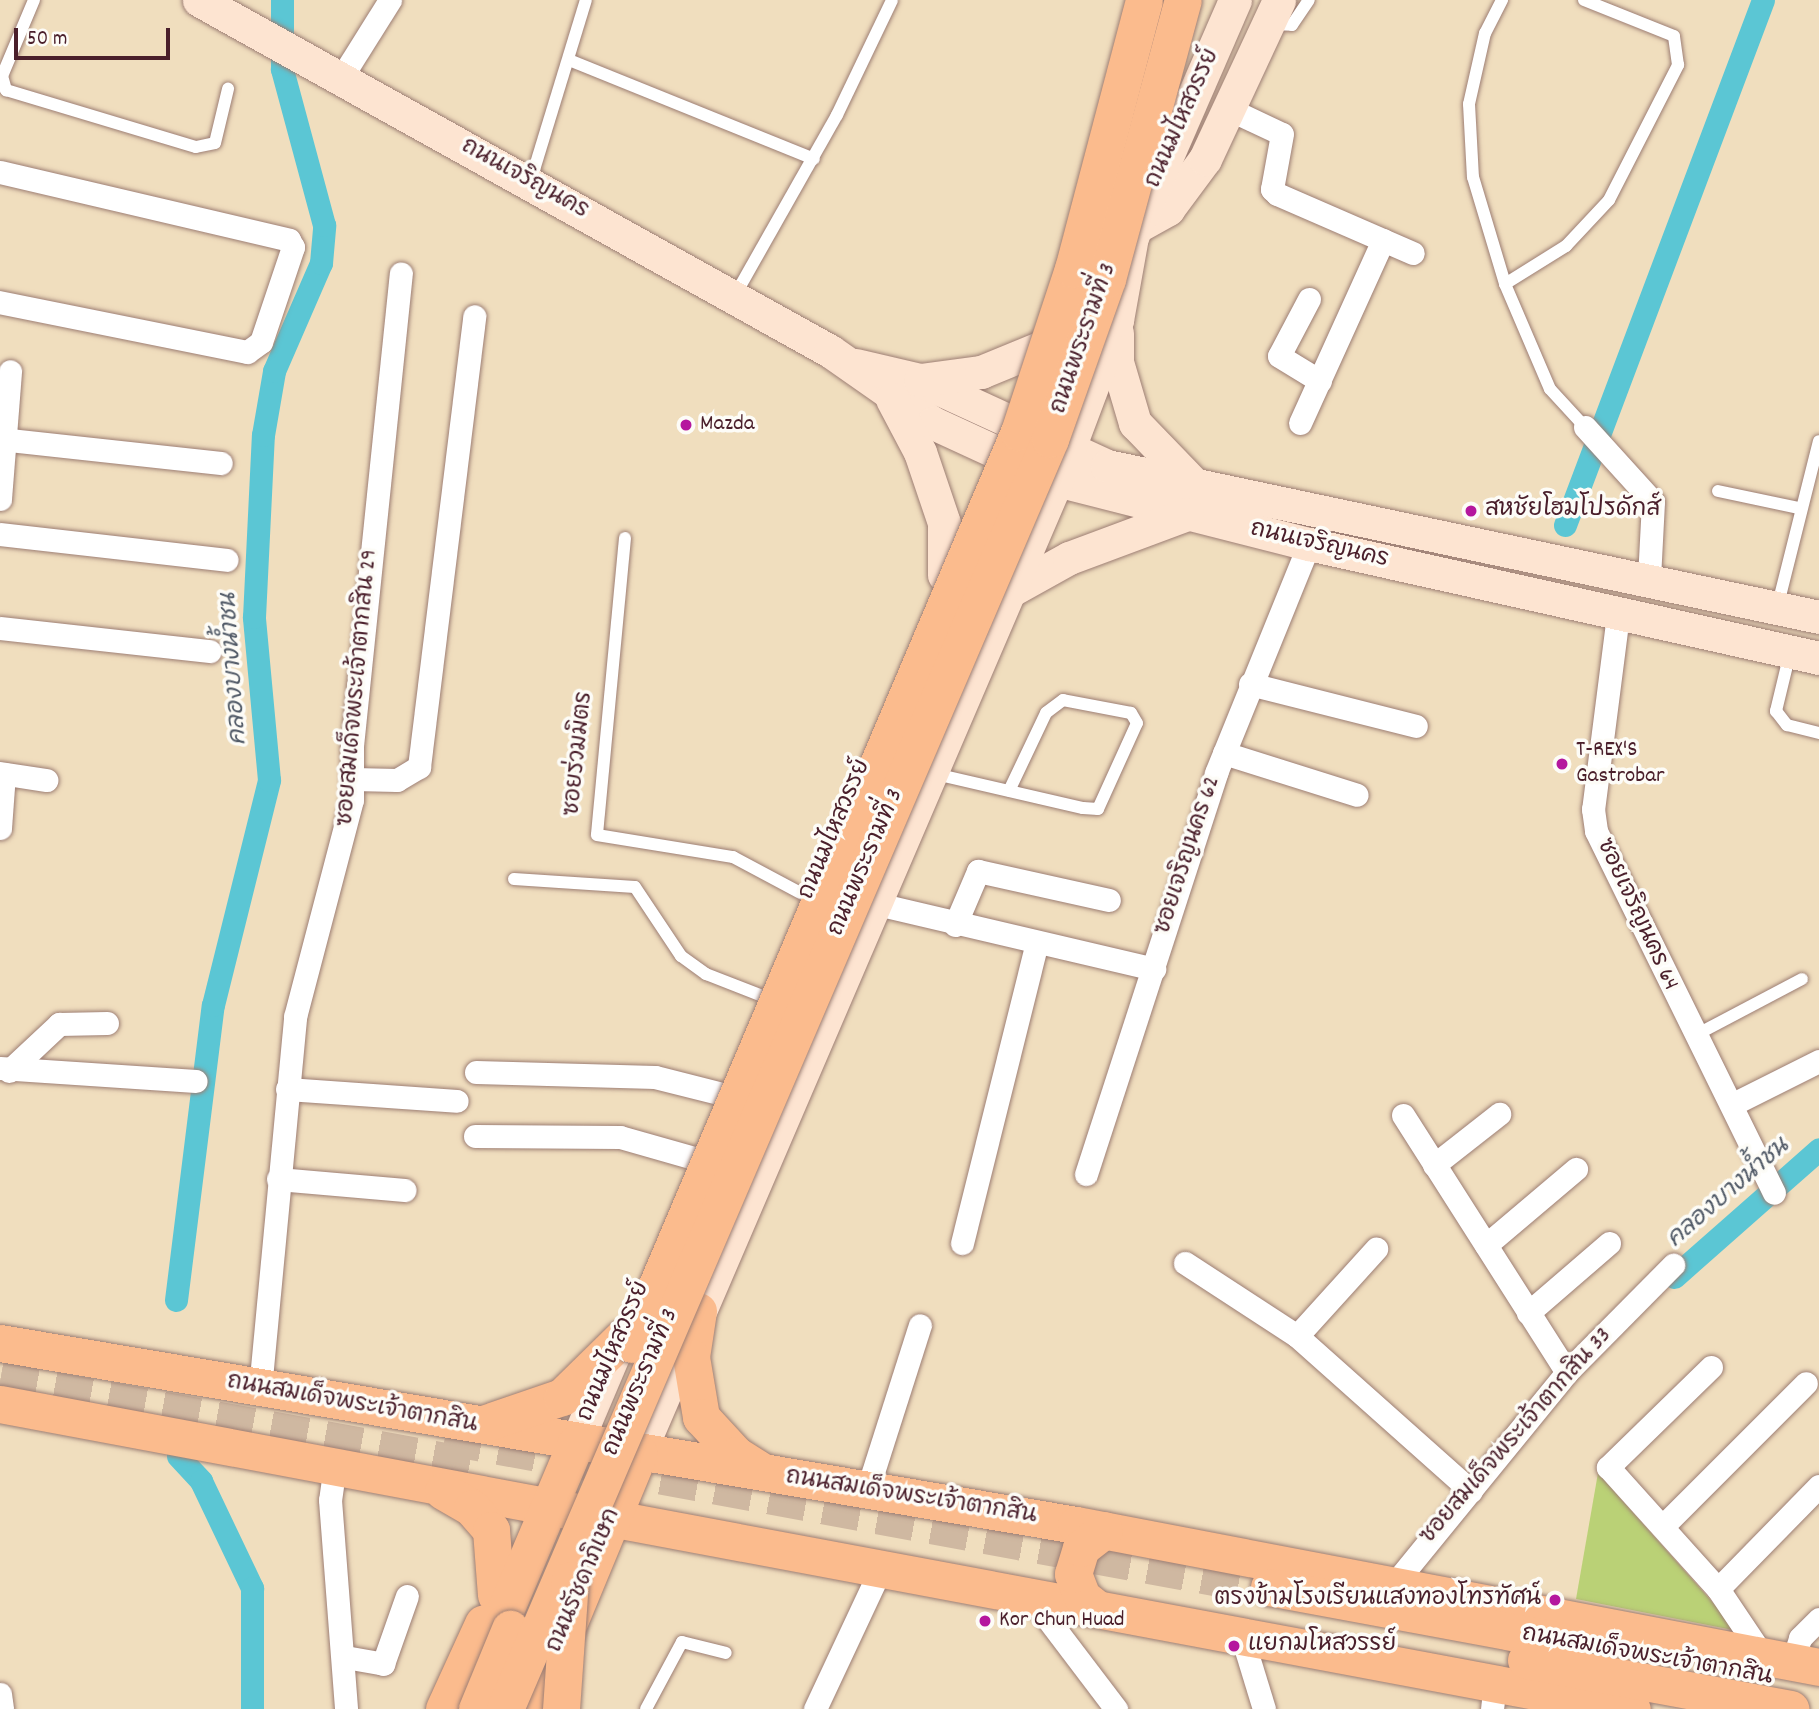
<!DOCTYPE html>
<html>
<head>
<meta charset="utf-8">
<style>
	body { margin:0 }
	#map { position:relative; width:1819px; height:1709px; overflow:hidden; background:#f0debe; font-family:Dekko,"Playpen Sans Thai",sans-serif }
	div>[style] { position:absolute }
	[style*='--x'] { left:calc(var(--x)*1px); top:calc(var(--y)*1px); width:calc(var(--w)*1px); rotate:calc(var(--a)*1deg) }
	.green>* { inset:0; background:#bad176 }
	.canal>* { height:23px; margin:-11.5px; padding:0 11.5px; transform-origin:11.5px; border-radius:11.5px; background:#5bc6d4 }
	.primary-tunnel>* { height:37px; margin-top:-18.5px; transform-origin:0; background:repeating-linear-gradient(90deg,#cfb8a1 0 37px,transparent 0 55px) }
	.roads { filter:drop-shadow(0 0 2px #9d7e74) drop-shadow(0 0 2px #9d7e74) }
	.service>* { height:12px; margin:-6px; padding:0 6px; transform-origin:6px; border-radius:6px; background:#fff }
	.minor>* { height:23px; margin:-11.5px; padding:0 11.5px; transform-origin:11.5px; border-radius:11.5px; background:#fff }
	.secondary>* { height:33px; margin:-16.5px; padding:0 16.5px; transform-origin:16.5px; border-radius:16.5px; background:#fde4d1 }
	.primary>* { height:37px; margin:-18.5px; padding:0 18.5px; transform-origin:18.5px; border-radius:18.5px; background:#fbbb8d }
	.bridges { filter:drop-shadow(0 0 2px #9d7e74) drop-shadow(0 0 2px #9d7e74) }
	.primary-bridge>* { height:37px; margin:-18.5px; padding:0 18.5px; transform-origin:18.5px; border-radius:18.5px; background:#fbbb8d }
	.dots>* { width:19px; height:19px; translate:-50% -50%; box-sizing:border-box; border:4px solid #fdfcf7; border-radius:50% }
	span { translate:-50% -50%; white-space:nowrap; text-align:center; line-height:1.15; -webkit-text-stroke:7px #fdfcf7; paint-order:stroke }
	.street-label { font-size:23px; color:#4a1f2b }
	.poi-label { font-size:23px; color:#4a1f2b }
	.left { translate:0 -50%; text-align:left }
	.right { translate:-100% -50%; text-align:right }
	.water-label { font-size:24px; color:#505966; font-style:italic }
	.scale { position:absolute; left:14px; top:28px; width:156px; height:32px; box-sizing:border-box; border:4px solid #4a1f2b; border-top:0; padding-left:9px; font-size:21px; line-height:24px; white-space:nowrap; color:#4a1f2b; -webkit-text-stroke:5px #fdfcf7; paint-order:stroke }
</style>
</head>
<body>
<div id="map">
	<div class="green">
		<i style="clip-path:polygon(1598px 1473px,1738px 1631px,1576px 1599px)"></i>
	</div>
	<div class="canal">
		<i style="--x:1565;--y:525;--w:561;--a:-69.34"></i>
		<i style="--x:1674;--y:1277;--w:193;--a:-41.4"></i>
		<i style="--x:176;--y:1300;--w:297;--a:-82.9"></i>
		<i style="--x:213;--y:1005;--w:232;--a:-76"></i>
		<i style="--x:269;--y:780;--w:164;--a:-95.3"></i>
		<i style="--x:254;--y:617;--w:182;--a:-87.2"></i>
		<i style="--x:263;--y:435;--w:65;--a:-80.2"></i>
		<i style="--x:274;--y:371;--w:118;--a:-66.5"></i>
		<i style="--x:321;--y:263;--w:38;--a:-85"></i>
		<i style="--x:324;--y:225;--w:162;--a:-105.1"></i>
		<i style="--x:282;--y:69;--w:69;--a:-90"></i>
		<i style="--x:178;--y:1456;--w:34;--a:47"></i>
		<i style="--x:201;--y:1481;--w:119;--a:64.5"></i>
		<i style="--x:252;--y:1588;--w:121;--a:90"></i>
	</div>
	<div class="primary-tunnel">
		<i style="--x:0;--y:1380;--w:490;--a:10.3"></i>
		<i style="--x:445;--y:1436;--w:838;--a:10.38"></i>
	</div>
	<div class="roads">
		<div class="service">
			<i style="--x:34;--y:0;--w:82;--a:112.8"></i>
			<i style="--x:2;--y:76;--w:15;--a:74"></i>
			<i style="--x:6;--y:90;--w:198;--a:16.7"></i>
			<i style="--x:196;--y:147;--w:19;--a:-12"></i>
			<i style="--x:215;--y:143;--w:56;--a:-76.5"></i>
			<i style="--x:1502;--y:0;--w:37;--a:117"></i>
			<i style="--x:1485;--y:33;--w:73;--a:102.7"></i>
			<i style="--x:1469;--y:104;--w:73;--a:86.9"></i>
			<i style="--x:1473;--y:177;--w:112;--a:73.3"></i>
			<i style="--x:1505;--y:284;--w:114;--a:66.8"></i>
			<i style="--x:1550;--y:389;--w:52;--a:47.4"></i>
			<i style="--x:1269;--y:24;--w:23;--a:2"></i>
			<i style="--x:1292;--y:25;--w:30;--a:-56"></i>
			<i style="--x:569;--y:60;--w:264;--a:22"></i>
			<i style="--x:530;--y:183;--w:191;--a:-73"></i>
			<i style="--x:1505;--y:284;--w:72;--a:-31.9"></i>
			<i style="--x:1566;--y:246;--w:63;--a:-46.9"></i>
			<i style="--x:1609;--y:200;--w:152;--a:-62.9"></i>
			<i style="--x:1678;--y:65;--w:29;--a:-98"></i>
			<i style="--x:1674;--y:36;--w:97;--a:-158.2"></i>
			<i style="--x:734;--y:297;--w:209;--a:-60.5"></i>
			<i style="--x:837;--y:115;--w:127;--a:-64.4"></i>
			<i style="--x:1718;--y:491;--w:83;--a:11.9"></i>
			<i style="--x:625;--y:538;--w:298;--a:95.4"></i>
			<i style="--x:597;--y:835;--w:138;--a:9.2"></i>
			<i style="--x:733;--y:857;--w:85;--a:28.1"></i>
			<i style="--x:1777;--y:608;--w:172;--a:-75.9"></i>
			<i style="--x:1790;--y:653;--w:60;--a:103.6"></i>
			<i style="--x:1776;--y:711;--w:18;--a:52"></i>
			<i style="--x:1787;--y:725;--w:33;--a:14"></i>
			<i style="--x:931;--y:773;--w:156;--a:13"></i>
			<i style="--x:1083;--y:808;--w:15;--a:4"></i>
			<i style="--x:1098;--y:809;--w:94;--a:-65.6"></i>
			<i style="--x:1137;--y:723;--w:12;--a:-121"></i>
			<i style="--x:1131;--y:713;--w:69;--a:-169.2"></i>
			<i style="--x:1063;--y:700;--w:21;--a:143"></i>
			<i style="--x:1046;--y:713;--w:86;--a:115.4"></i>
			<i style="--x:514;--y:879;--w:121;--a:3.8"></i>
			<i style="--x:635;--y:887;--w:83;--a:56.3"></i>
			<i style="--x:681;--y:956;--w:31;--a:36"></i>
			<i style="--x:706;--y:974;--w:63;--a:21.3"></i>
			<i style="--x:1694;--y:1036;--w:122;--a:-27.8"></i>
			<i style="--x:646;--y:1709;--w:76;--a:-61.8"></i>
			<i style="--x:682;--y:1642;--w:45;--a:14"></i>
		</div>
		<div class="minor">
			<i style="--x:341;--y:78;--w:92;--a:-57.9"></i>
			<i style="--x:1231;--y:110;--w:56;--a:25.2"></i>
			<i style="--x:1282;--y:134;--w:56;--a:100.3"></i>
			<i style="--x:1272;--y:189;--w:7;--a:45"></i>
			<i style="--x:1277;--y:194;--w:148;--a:23.5"></i>
			<i style="--x:0;--y:172;--w:297;--a:13.2"></i>
			<i style="--x:289;--y:240;--w:8;--a:60"></i>
			<i style="--x:293;--y:247;--w:100;--a:108.6"></i>
			<i style="--x:261;--y:342;--w:17;--a:144"></i>
			<i style="--x:247;--y:352;--w:252;--a:-168.6"></i>
			<i style="--x:1309;--y:299;--w:64;--a:117.8"></i>
			<i style="--x:1279;--y:356;--w:48;--a:31.4"></i>
			<i style="--x:1300;--y:423;--w:201;--a:-65.6"></i>
			<i style="--x:1585;--y:427;--w:101;--a:47.8"></i>
			<i style="--x:1653;--y:502;--w:76;--a:93"></i>
			<i style="--x:0;--y:439;--w:222;--a:6.2"></i>
			<i style="--x:0;--y:499;--w:128;--a:-85.5"></i>
			<i style="--x:0;--y:534;--w:228;--a:6.5"></i>
			<i style="--x:1618;--y:615;--w:196;--a:97.3"></i>
			<i style="--x:1593;--y:809;--w:22;--a:82"></i>
			<i style="--x:1596;--y:831;--w:403;--a:63.8"></i>
			<i style="--x:0;--y:628;--w:211;--a:6.3"></i>
			<i style="--x:1250;--y:684;--w:171;--a:14.2"></i>
			<i style="--x:1224;--y:753;--w:139;--a:17.5"></i>
			<i style="--x:0;--y:773;--w:47;--a:8.7"></i>
			<i style="--x:353;--y:779;--w:44;--a:1.3"></i>
			<i style="--x:397;--y:780;--w:26;--a:-31"></i>
			<i style="--x:419;--y:767;--w:454;--a:-83"></i>
			<i style="--x:0;--y:828;--w:54;--a:-85.8"></i>
			<i style="--x:873;--y:903;--w:289;--a:13.2"></i>
			<i style="--x:955;--y:925;--w:59;--a:-66.9"></i>
			<i style="--x:978;--y:871;--w:134;--a:12.5"></i>
			<i style="--x:0;--y:1068;--w:196;--a:3.8"></i>
			<i style="--x:9;--y:1071;--w:69;--a:-43.2"></i>
			<i style="--x:59;--y:1024;--w:48;--a:-1.2"></i>
			<i style="--x:476;--y:1072;--w:179;--a:1.6"></i>
			<i style="--x:655;--y:1077;--w:69;--a:14.2"></i>
			<i style="--x:287;--y:1089;--w:170;--a:4"></i>
			<i style="--x:1733;--y:1104;--w:96;--a:-26.6"></i>
			<i style="--x:1403;--y:1115;--w:305;--a:57.5"></i>
			<i style="--x:475;--y:1136;--w:145;--a:0.4"></i>
			<i style="--x:620;--y:1137;--w:80;--a:15.9"></i>
			<i style="--x:1434;--y:1165;--w:83;--a:-38.1"></i>
			<i style="--x:1086;--y:1174;--w:422;--a:-72"></i>
			<i style="--x:1216;--y:773;--w:247;--a:-67.9"></i>
			<i style="--x:278;--y:1179;--w:127;--a:5"></i>
			<i style="--x:962;--y:1243;--w:309;--a:-76"></i>
			<i style="--x:1486;--y:1245;--w:118;--a:-40.2"></i>
			<i style="--x:1185;--y:1263;--w:134;--a:33.1"></i>
			<i style="--x:1297;--y:1336;--w:233;--a:41.7"></i>
			<i style="--x:1528;--y:1313;--w:107;--a:-40.8"></i>
			<i style="--x:1297;--y:1336;--w:118;--a:-47.8"></i>
			<i style="--x:1711;--y:1367;--w:144;--a:135.8"></i>
			<i style="--x:1608;--y:1467;--w:164;--a:48"></i>
			<i style="--x:1718;--y:1589;--w:77;--a:56.1"></i>
			<i style="--x:260;--y:1389;--w:374;--a:-84.6"></i>
			<i style="--x:295;--y:1017;--w:224;--a:-75.3"></i>
			<i style="--x:352;--y:800;--w:54;--a:-90"></i>
			<i style="--x:352;--y:746;--w:475;--a:-84.1"></i>
			<i style="--x:335;--y:1465;--w:35;--a:98"></i>
			<i style="--x:330;--y:1500;--w:210;--a:85.6"></i>
			<i style="--x:866;--y:1494;--w:177;--a:-72.3"></i>
			<i style="--x:1663;--y:1526;--w:202;--a:-45"></i>
			<i style="--x:1395;--y:1583;--w:272;--a:-50.8"></i>
			<i style="--x:1567;--y:1372;--w:151;--a:-45.3"></i>
			<i style="--x:1718;--y:1589;--w:144;--a:-45.6"></i>
			<i style="--x:1031;--y:1597;--w:141;--a:52.8"></i>
			<i style="--x:1242;--y:1637;--w:75;--a:73"></i>
			<i style="--x:345;--y:1657;--w:39;--a:10"></i>
			<i style="--x:383;--y:1664;--w:72;--a:-70.6"></i>
			<i style="--x:1793;--y:1660;--w:23;--a:-72"></i>
			<i style="--x:1800;--y:1638;--w:27;--a:-45"></i>
			<i style="--x:0;--y:1694;--w:15;--a:82"></i>
			<i style="--x:815;--y:1709;--w:156;--a:-64.9"></i>
			<i style="--x:1492;--y:1709;--w:26;--a:-83"></i>
		</div>
		<div class="secondary">
			<i style="--x:199;--y:0;--w:722;--a:29.09"></i>
			<i style="--x:830;--y:351;--w:126;--a:35"></i>
			<i style="--x:933;--y:423;--w:136;--a:24.7"></i>
			<i style="--x:1057;--y:480;--w:260;--a:14.3"></i>
			<i style="--x:1309;--y:544;--w:523;--a:12.6"></i>
			<i style="--x:1136;--y:227;--w:37;--a:-29"></i>
			<i style="--x:1168;--y:209;--w:62;--a:-53.5"></i>
			<i style="--x:1205;--y:159;--w:175;--a:-65"></i>
			<i style="--x:1117;--y:333;--w:29;--a:90"></i>
			<i style="--x:1117;--y:362;--w:64;--a:73.6"></i>
			<i style="--x:1135;--y:423;--w:81;--a:46"></i>
			<i style="--x:856;--y:365;--w:66;--a:13.2"></i>
			<i style="--x:920;--y:380;--w:206;--a:24.7"></i>
			<i style="--x:1107;--y:466;--w:728;--a:11.97"></i>
			<i style="--x:920;--y:380;--w:62;--a:-7.5"></i>
			<i style="--x:981;--y:372;--w:79;--a:-22.3"></i>
			<i style="--x:892;--y:399;--w:60;--a:62.2"></i>
			<i style="--x:920;--y:452;--w:75;--a:71.3"></i>
			<i style="--x:944;--y:523;--w:52;--a:90"></i>
			<i style="--x:1006;--y:593;--w:72;--a:-29.1"></i>
			<i style="--x:1069;--y:558;--w:126;--a:-20.4"></i>
			<i style="--x:576;--y:1443;--w:108;--a:-67"></i>
			<i style="--x:639;--y:1453;--w:1059;--a:-66.75"></i>
			<i style="--x:1057;--y:480;--w:171;--a:-69.4"></i>
			<i style="--x:1117;--y:320;--w:84;--a:-79.8"></i>
			<i style="--x:1132;--y:237;--w:258;--a:-66.5"></i>
		</div>
		<div class="primary">
			<i style="--x:698;--y:1311;--w:47;--a:98.7"></i>
			<i style="--x:691;--y:1357;--w:61;--a:80.5"></i>
			<i style="--x:701;--y:1417;--w:52;--a:47.4"></i>
			<i style="--x:736;--y:1455;--w:28;--a:32"></i>
			<i style="--x:0;--y:1343;--w:1091;--a:9.6"></i>
			<i style="--x:1076;--y:1525;--w:756;--a:10.82"></i>
			<i style="--x:0;--y:1404;--w:1660;--a:10.59"></i>
			<i style="--x:486;--y:1423;--w:80;--a:-18.9"></i>
			<i style="--x:562;--y:1397;--w:83;--a:-44.5"></i>
			<i style="--x:443;--y:1491;--w:34;--a:30"></i>
			<i style="--x:472;--y:1508;--w:29;--a:49"></i>
			<i style="--x:491;--y:1530;--w:65;--a:85.6"></i>
			<i style="--x:1269;--y:1587;--w:307;--a:10.5"></i>
			<i style="--x:1097;--y:1609;--w:19;--a:-141"></i>
			<i style="--x:1082;--y:1597;--w:25;--a:-111"></i>
			<i style="--x:1073;--y:1574;--w:27;--a:-73"></i>
			<i style="--x:1081;--y:1548;--w:29;--a:-38"></i>
			<i style="--x:485;--y:1658;--w:233;--a:-67.1"></i>
			<i style="--x:1526;--y:1660;--w:269;--a:10.5"></i>
			<i style="--x:444;--y:1709;--w:94;--a:-65.4"></i>
			<i style="--x:533;--y:1709;--w:277;--a:-67.5"></i>
		</div>
	</div>
	<div class="bridges">
		<div class="primary-bridge">
			<i style="--x:632;--y:1344;--w:991;--a:-67.01"></i>
			<i style="--x:1019;--y:432;--w:172;--a:-71.7"></i>
			<i style="--x:1073;--y:269;--w:278;--a:-75.2"></i>
			<i style="--x:477;--y:1709;--w:87;--a:-67.6"></i>
			<i style="--x:505;--y:1709;--w:1382;--a:-66.77"></i>
			<i style="--x:1050;--y:439;--w:170;--a:-70.4"></i>
			<i style="--x:1107;--y:279;--w:289;--a:-74.8"></i>
			<i style="--x:561;--y:1709;--w:129;--a:-86"></i>
		</div>
	</div>
	<div class="dots">
		<i style="left:686px;top:425px;background:#b5179e"></i>
		<i style="left:1471px;top:511px;background:#b5179e"></i>
		<i style="left:1562px;top:764px;background:#b5179e"></i>
		<i style="left:1555px;top:1600px;background:#b5179e"></i>
		<i style="left:985px;top:1621px;background:#b5179e"></i>
		<i style="left:1234px;top:1646px;background:#b5179e"></i>
	</div>
	<div class="street-label">
		<span style="left:1184px;top:119px;rotate:-66deg">ถนนมไหสวรรย์</span>
		<span style="left:524px;top:180px;rotate:29deg">ถนนเจริญนคร</span>
		<span style="left:1085px;top:339px;rotate:-71deg">ถนนพระรามที่ 3</span>
		<span style="left:1319px;top:546px;rotate:13deg">ถนนเจริญนคร</span>
		<span style="left:359px;top:688px;rotate:-85deg">ซอยสมเด็จพระเจ้าตากสิน 29</span>
		<span style="left:580px;top:754px;rotate:-84deg">ซอยร่วมมิตร</span>
		<span style="left:836px;top:830px;rotate:-67deg">ถนนมไหสวรรย์</span>
		<span style="left:1189px;top:856px;rotate:-72deg">ซอยเจริญนคร 62</span>
		<span style="left:867px;top:863px;rotate:-67deg">ถนนพระรามที่ 3</span>
		<span style="left:1636px;top:915px;rotate:65deg">ซอยเจริญนคร 64</span>
		<span style="left:615px;top:1352px;rotate:-67deg">ถนนมไหสวรรย์</span>
		<span style="left:642px;top:1383px;rotate:-67deg">ถนนพระรามที่ 3</span>
		<span style="left:352px;top:1405px;rotate:10deg">ถนนสมเด็จพระเจ้าตากสิน</span>
		<span style="left:1517px;top:1437px;rotate:-49deg">ซอยสมเด็จพระเจ้าตากสิน 33</span>
		<span style="left:911px;top:1498px;rotate:9deg">ถนนสมเด็จพระเจ้าตากสิน</span>
		<span style="left:585px;top:1581px;rotate:-67deg">ถนนรัชดาภิเษก</span>
		<span style="left:1647px;top:1657px;rotate:10deg">ถนนสมเด็จพระเจ้าตากสิน</span>
	</div>
	<div class="poi-label">
		<span class="left" style="left:700px;top:425px">Mazda</span>
		<span class="left" style="left:1485px;top:511px">สหชัยโฮมโปรดักส์</span>
		<span class="left" style="left:1576px;top:764px">T-REX'S<br>Gastrobar</span>
		<span class="right" style="left:1541px;top:1600px">ตรงข้ามโรงเรียนแสงทองโทรทัศน์</span>
		<span class="left" style="left:999px;top:1621px">Kor Chun Huad</span>
		<span class="left" style="left:1248px;top:1646px">แยกมโหสวรรย์</span>
	</div>
	<div class="water-label">
		<span style="left:235px;top:669px;rotate:-94deg">คลองบางน้ำชน</span>
		<span style="left:1729px;top:1194px;rotate:-41deg">คลองบางน้ำชน</span>
	</div>
	<div class="scale">50 m</div>
</div>
</body>
</html>
